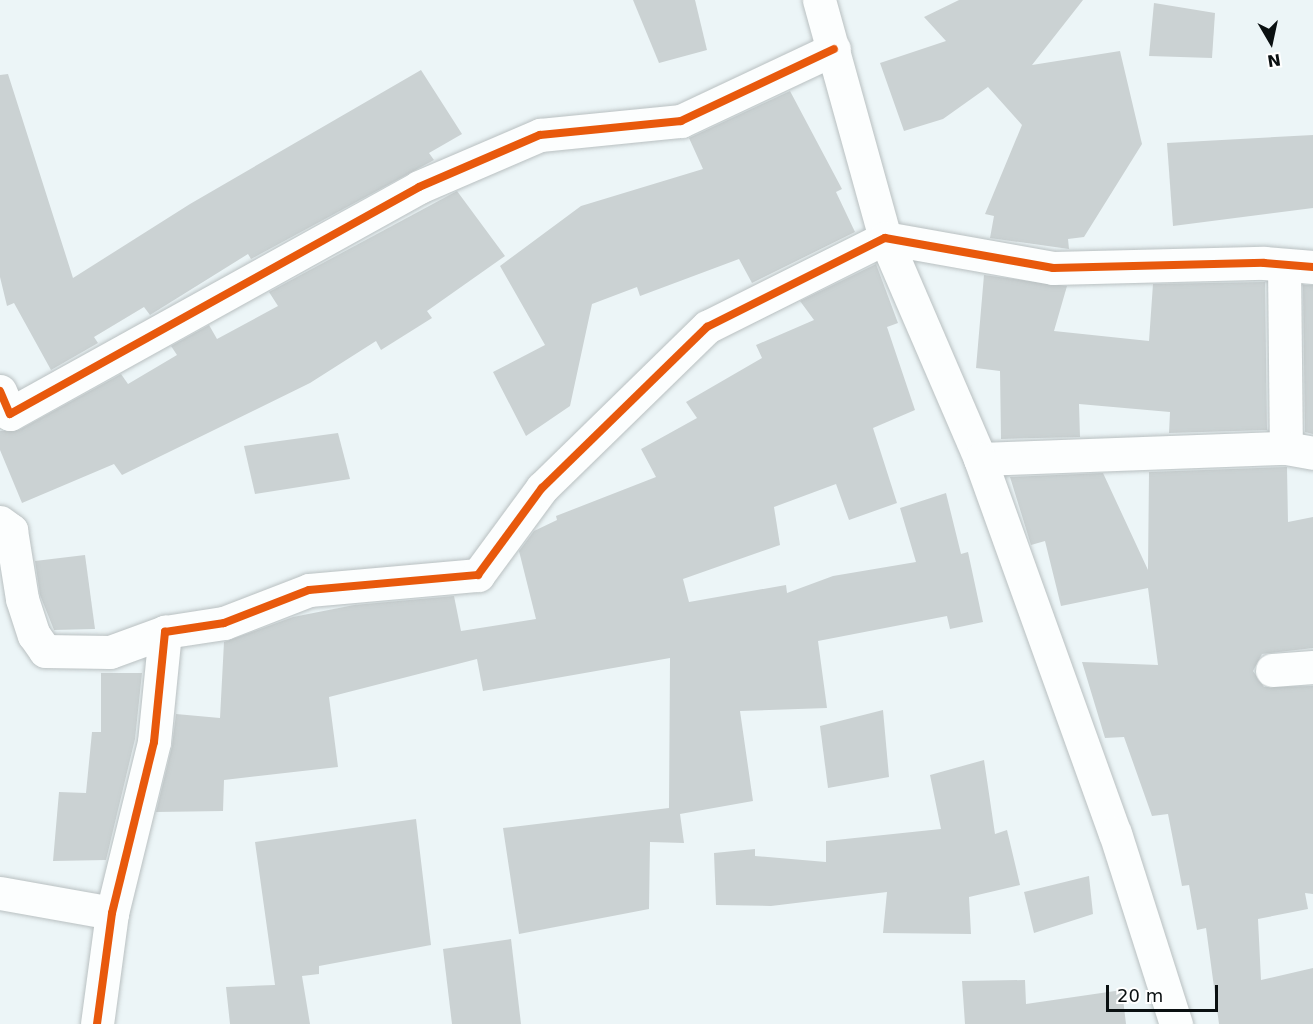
<!DOCTYPE html>
<html>
<head>
<meta charset="utf-8">
<style>
	body { margin:0 }
	#map { position:relative; width:1313px; height:1024px; overflow:hidden; background:#ecf5f7; font-family:"DejaVu Sans",sans-serif }
	div>[style] { position:absolute }
	[style*='--x'] { left:calc(var(--x)*1px); top:calc(var(--y)*1px); width:calc(var(--w)*1px); rotate:calc(var(--a)*1deg) }
	.building>* { inset:0; background:#cbd2d3 }
	.roads { filter:drop-shadow(0 0 2px #b9c0c1) drop-shadow(0 0 2px #b9c0c1) }
	.street>* { height:33px; margin:-16.5px; padding:0 16.5px; transform-origin:16.5px; border-radius:16.5px; background:#fcfefe }
	.secondary>* { height:33px; margin:-16.5px; padding:0 16.5px; transform-origin:16.5px; border-radius:16.5px; background:#fcfefe }
	.cycleway>* { height:8px; margin:-4px; padding:0 4px; transform-origin:4px; border-radius:4px; background:#e8590c }
	span { translate:-50% -50%; white-space:nowrap; text-align:center; line-height:1.15; -webkit-text-stroke:4.5px #fff; paint-order:stroke }
	.north { position:absolute; left:1241px; top:12px; width:60px; height:60px; -webkit-text-stroke:4px #fff; paint-order:stroke; rotate:171deg; font-size:16px; font-weight:700; line-height:24px; text-align:center; color:#0a1011 }
	.north::after { content:''; display:block; margin:auto; width:21px; height:27px; background:#0a1011; clip-path:polygon(50% 0,100% 100%,50% 72%,0 100%) }
	.scale { position:absolute; left:1106px; top:985px; width:112px; height:27px; box-sizing:border-box; border:3px solid #0a1011; border-top:0; padding-left:8px; font-size:18px; line-height:21px; white-space:nowrap; color:#0a1011; -webkit-text-stroke:4px #fff; paint-order:stroke }
</style>
</head>
<body>
<div id="map">
	<div class="building">
		<i style="clip-path:polygon(633px 0,695px 0,707px 50px,659px 63px)"></i>
		<i style="clip-path:polygon(959px 0,1083px 0,1032px 65px,1120px 51px,1142px 144px,1084px 237px,1068px 239px,1069px 249px,990px 238px,994px 216px,985px 214px,1022px 125px,988px 87px,943px 119px,904px 131px,880px 63px,946px 41px,924px 17px)"></i>
		<i style="clip-path:polygon(1154px 3px,1215px 13px,1212px 58px,1149px 56px)"></i>
		<i style="clip-path:polygon(421px 70px,462px 134px,429px 153px,434px 160px,251px 259px,248px 254px,150px 315px,144px 307px,94px 337px,98px 343px,51px 370px,14px 303px,7px 306px,0 277px,0 75px,8px 74px,73px 278px,190px 204px)"></i>
		<i style="clip-path:polygon(790px 91px,842px 189px,836px 192px,855px 232px,752px 283px,739px 259px,640px 296px,637px 287px,592px 304px,570px 406px,526px 436px,493px 372px,545px 345px,500px 266px,581px 206px,703px 169px,689px 138px)"></i>
		<i style="clip-path:polygon(1313px 135px,1313px 208px,1173px 226px,1167px 143px)"></i>
		<i style="clip-path:polygon(457px 191px,505px 256px,427px 311px,432px 318px,381px 350px,376px 341px,310px 383px,122px 475px,114px 464px,22px 503px,0 450px,0 431px,19px 430px,121px 374px,128px 384px,177px 355px,171px 346px,209px 325px,217px 339px,278px 306px,269px 292px)"></i>
		<i style="clip-path:polygon(876px 264px,898px 323px,887px 327px,915px 410px,873px 428px,897px 503px,849px 520px,836px 484px,774px 507px,780px 545px,683px 579px,689px 602px,786px 585px,787px 593px,833px 576px,916px 562px,900px 508px,946px 493px,961px 554px,968px 552px,983px 622px,950px 629px,947px 616px,818px 641px,827px 708px,740px 711px,753px 801px,680px 814px,684px 843px,650px 842px,649px 909px,519px 934px,503px 828px,669px 808px,670px 658px,483px 691px,477px 659px,329px 697px,338px 767px,224px 780px,223px 811px,156px 812px,172px 746px,176px 714px,220px 718px,224px 642px,293px 617px,354px 605px,454px 596px,461px 631px,536px 619px,519px 551px,534px 531px,557px 520px,556px 516px,656px 477px,641px 449px,697px 418px,686px 402px,762px 358px,756px 345px,814px 320px,800px 301px)"></i>
		<i style="clip-path:polygon(984px 275px,1067px 286px,1054px 331px,1149px 341px,1153px 284px,1265px 282px,1267px 430px,1169px 433px,1170px 412px,1079px 404px,1080px 437px,1001px 439px,1000px 371px,976px 368px)"></i>
		<i style="clip-path:polygon(1303px 285px,1313px 285px,1313px 434px,1305px 432px)"></i>
		<i style="clip-path:polygon(338px 433px,350px 479px,255px 494px,244px 446px)"></i>
		<i style="clip-path:polygon(1287px 467px,1288px 522px,1313px 517px,1313px 648px,1262px 654px,1253px 671px,1264px 687px,1313px 686px,1313px 894px,1305px 893px,1308px 909px,1258px 919px,1261px 980px,1313px 968px,1313px 1024px,1219px 1024px,1206px 928px,1197px 930px,1189px 885px,1182px 886px,1168px 814px,1152px 816px,1124px 737px,1105px 738px,1082px 662px,1158px 665px,1148px 588px,1061px 606px,1045px 541px,1031px 545px,1010px 477px,1103px 473px,1148px 570px,1149px 472px)"></i>
		<i style="clip-path:polygon(85px 555px,95px 629px,54px 630px,40px 595px,35px 561px)"></i>
		<i style="clip-path:polygon(101px 673px,142px 673px,135px 739px,106px 860px,53px 861px,59px 792px,86px 793px,92px 732px,101px 732px)"></i>
		<i style="clip-path:polygon(883px 710px,889px 777px,828px 788px,820px 726px)"></i>
		<i style="clip-path:polygon(984px 760px,995px 834px,1007px 830px,1020px 885px,969px 897px,971px 934px,883px 933px,887px 892px,771px 906px,716px 905px,714px 853px,755px 849px,755px 856px,826px 862px,826px 841px,941px 829px,930px 775px)"></i>
		<i style="clip-path:polygon(416px 819px,431px 945px,319px 966px,319px 974px,302px 976px,310px 1024px,230px 1024px,226px 987px,275px 985px,255px 842px)"></i>
		<i style="clip-path:polygon(1089px 876px,1093px 914px,1034px 933px,1024px 892px)"></i>
		<i style="clip-path:polygon(511px 939px,521px 1024px,452px 1024px,443px 949px)"></i>
		<i style="clip-path:polygon(1025px 980px,1026px 1004px,1122px 990px,1126px 1024px,965px 1024px,962px 981px)"></i>
	</div>
	<div class="roads">
		<div class="street">
			<i style="--x:1284;--y:265;--w:183;--a:89.4"></i>
			<i style="--x:0;--y:391;--w:25;--a:67"></i>
			<i style="--x:10;--y:414;--w:468;--a:-29"></i>
			<i style="--x:419;--y:187;--w:132;--a:-23.3"></i>
			<i style="--x:540;--y:135;--w:142;--a:-5.7"></i>
			<i style="--x:681;--y:121;--w:169;--a:-25.2"></i>
			<i style="--x:980;--y:459;--w:306;--a:-2.1"></i>
			<i style="--x:1286;--y:448;--w:27;--a:10"></i>
			<i style="--x:0;--y:522;--w:14;--a:36"></i>
			<i style="--x:11;--y:530;--w:70;--a:80.9"></i>
			<i style="--x:22;--y:599;--w:38;--a:72"></i>
			<i style="--x:34;--y:635;--w:19;--a:55"></i>
			<i style="--x:45;--y:651;--w:65;--a:0.9"></i>
			<i style="--x:110;--y:652;--w:59;--a:-20"></i>
			<i style="--x:1272;--y:670;--w:41;--a:-4.2"></i>
			<i style="--x:0;--y:893;--w:114;--a:10.1"></i>
			<i style="--x:97;--y:1024;--w:112;--a:-82.3"></i>
			<i style="--x:112;--y:913;--w:176;--a:-76.2"></i>
			<i style="--x:154;--y:742;--w:111;--a:-84.3"></i>
			<i style="--x:165;--y:632;--w:60;--a:-8.7"></i>
			<i style="--x:224;--y:623;--w:91;--a:-21.2"></i>
			<i style="--x:309;--y:590;--w:170;--a:-5.1"></i>
			<i style="--x:478;--y:575;--w:108;--a:-53.7"></i>
			<i style="--x:542;--y:488;--w:231;--a:-44.3"></i>
			<i style="--x:707;--y:327;--w:199;--a:-26.6"></i>
			<i style="--x:885;--y:238;--w:171;--a:10.1"></i>
			<i style="--x:1053;--y:268;--w:211;--a:-1.4"></i>
			<i style="--x:1264;--y:263;--w:49;--a:4.7"></i>
		</div>
		<div class="secondary">
			<i style="--x:819;--y:0;--w:247;--a:74.5"></i>
			<i style="--x:885;--y:238;--w:241;--a:66.7"></i>
			<i style="--x:980;--y:459;--w:398;--a:70.2"></i>
			<i style="--x:1115;--y:833;--w:201;--a:72.3"></i>
		</div>
	</div>
	<div class="cycleway">
		<i style="--x:0;--y:391;--w:25;--a:67"></i>
		<i style="--x:10;--y:414;--w:468;--a:-29"></i>
		<i style="--x:419;--y:187;--w:132;--a:-23.3"></i>
		<i style="--x:540;--y:135;--w:142;--a:-5.7"></i>
		<i style="--x:681;--y:121;--w:169;--a:-25.2"></i>
		<i style="--x:97;--y:1024;--w:112;--a:-82.3"></i>
		<i style="--x:112;--y:913;--w:176;--a:-76.2"></i>
		<i style="--x:154;--y:742;--w:111;--a:-84.3"></i>
		<i style="--x:165;--y:632;--w:60;--a:-8.7"></i>
		<i style="--x:224;--y:623;--w:91;--a:-21.2"></i>
		<i style="--x:309;--y:590;--w:170;--a:-5.1"></i>
		<i style="--x:478;--y:575;--w:108;--a:-53.7"></i>
		<i style="--x:542;--y:488;--w:231;--a:-44.3"></i>
		<i style="--x:707;--y:327;--w:199;--a:-26.6"></i>
		<i style="--x:885;--y:238;--w:171;--a:10.1"></i>
		<i style="--x:1053;--y:268;--w:211;--a:-1.4"></i>
		<i style="--x:1264;--y:263;--w:49;--a:4.7"></i>
	</div>
	<div class="north">N</div>
	<div class="scale">20 m</div>
</div>
</body>
</html>
